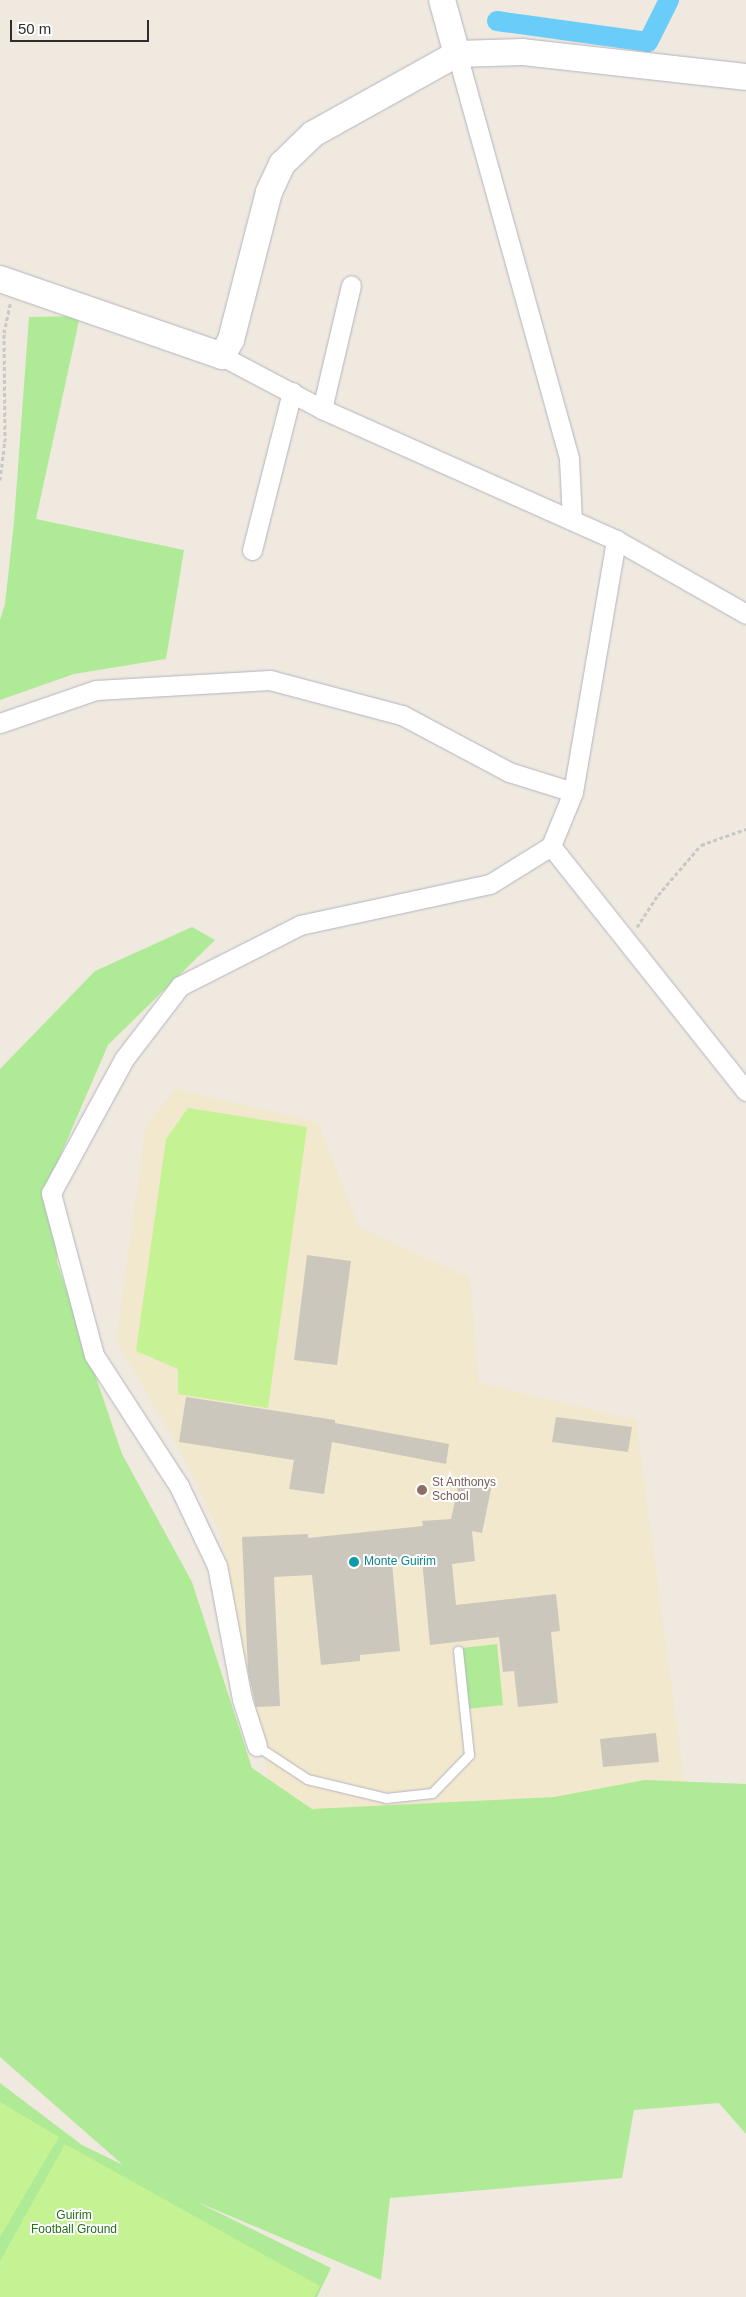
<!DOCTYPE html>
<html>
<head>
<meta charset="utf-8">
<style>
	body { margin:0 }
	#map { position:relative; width:746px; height:2297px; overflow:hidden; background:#efe9df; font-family:Helvetica,sans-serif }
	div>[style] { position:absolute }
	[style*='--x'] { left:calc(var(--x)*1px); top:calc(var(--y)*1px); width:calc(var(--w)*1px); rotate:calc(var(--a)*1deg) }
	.education>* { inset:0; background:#f2e8cd }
	.green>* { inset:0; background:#afea97 }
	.pitch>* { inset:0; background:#c5f292 }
	.canal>* { height:20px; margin:-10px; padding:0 10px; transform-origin:10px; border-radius:10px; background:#6accf9 }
	.building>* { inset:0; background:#cbc7bd }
	.path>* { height:3px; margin-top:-1.5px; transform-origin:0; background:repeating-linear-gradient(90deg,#c8c8c8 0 4px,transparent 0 6.5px) }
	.roads { filter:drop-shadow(0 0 1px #b3b4c1) drop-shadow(0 0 1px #b3b4c1) }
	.lane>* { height:9px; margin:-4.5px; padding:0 4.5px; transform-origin:4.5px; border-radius:4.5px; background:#fff }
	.street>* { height:19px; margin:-9.5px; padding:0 9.5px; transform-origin:9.5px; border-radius:9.5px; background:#fff }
	.secondary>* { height:26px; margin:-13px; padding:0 13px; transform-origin:13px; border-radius:13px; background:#fff }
	.dots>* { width:14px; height:14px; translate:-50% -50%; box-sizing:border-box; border:2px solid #fff; border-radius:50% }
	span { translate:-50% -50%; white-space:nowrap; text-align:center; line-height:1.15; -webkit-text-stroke:4px #fff; paint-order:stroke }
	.education-label { font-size:12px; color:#785e54 }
	.left { translate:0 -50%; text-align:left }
	.culture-label { font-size:12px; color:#0d838f }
	.park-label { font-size:12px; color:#247215 }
	.scale { position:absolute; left:10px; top:20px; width:139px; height:22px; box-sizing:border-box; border:2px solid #2d2d2d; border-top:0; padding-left:6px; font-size:15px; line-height:18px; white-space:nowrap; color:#2d2d2d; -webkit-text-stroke:4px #fff; paint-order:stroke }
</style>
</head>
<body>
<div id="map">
	<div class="education">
		<i style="clip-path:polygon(176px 1089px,318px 1122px,359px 1227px,470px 1278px,479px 1383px,636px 1420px,686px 1793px,398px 1829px,274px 1808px,221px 1535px,177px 1445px,116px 1340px,146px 1125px)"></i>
	</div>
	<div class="green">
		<i style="clip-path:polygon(80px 316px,36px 519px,184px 550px,166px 659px,74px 674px,0 700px,0 620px,5px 604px,14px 522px,29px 317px)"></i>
		<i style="clip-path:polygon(192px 927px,215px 940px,108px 1045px,55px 1168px,57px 1262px,122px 1454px,192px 1582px,252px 1768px,312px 1809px,554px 1797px,645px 1780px,746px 1784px,746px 2134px,719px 2103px,634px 2110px,622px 2178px,390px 2198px,381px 2280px,195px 2201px,331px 2268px,317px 2297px,0 2297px,0 2083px,82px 2145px,123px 2165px,0 2057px,0 1069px,95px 971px)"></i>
		<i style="clip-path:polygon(497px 1644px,503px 1705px,468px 1709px,462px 1648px)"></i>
	</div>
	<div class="pitch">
		<i style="clip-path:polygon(188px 1108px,307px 1127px,268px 1408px,178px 1394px,178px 1369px,136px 1351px,166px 1139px)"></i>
		<i style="clip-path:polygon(0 2102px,59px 2137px,0 2237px)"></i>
		<i style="clip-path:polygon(65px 2144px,320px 2286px,314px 2297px,0 2297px,0 2261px)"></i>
	</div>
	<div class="canal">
		<i style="--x:497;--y:21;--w:152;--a:7.9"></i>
		<i style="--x:648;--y:42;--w:47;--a:-63.4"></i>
	</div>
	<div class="building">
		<i style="clip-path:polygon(307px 1255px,351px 1261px,337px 1365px,294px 1360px)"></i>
		<i style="clip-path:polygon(186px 1397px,335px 1420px,335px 1423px,449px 1444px,446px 1464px,332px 1442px,324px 1494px,289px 1489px,294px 1460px,179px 1442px)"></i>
		<i style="clip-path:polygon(556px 1417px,632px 1427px,628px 1452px,552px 1442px)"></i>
		<i style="clip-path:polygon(460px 1478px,492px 1484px,482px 1533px,472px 1531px,475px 1561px,452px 1564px,456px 1605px,556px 1594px,560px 1631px,551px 1632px,558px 1703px,518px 1707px,514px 1671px,503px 1672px,499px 1637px,430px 1645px,422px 1560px,392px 1563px,400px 1651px,360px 1655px,360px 1661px,321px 1665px,312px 1575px,274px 1577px,280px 1706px,256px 1707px,248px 1671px,242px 1537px,308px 1534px,308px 1538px,423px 1526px,422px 1521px,451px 1519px)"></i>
		<i style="clip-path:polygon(656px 1733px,659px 1762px,603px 1767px,600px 1739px)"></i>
	</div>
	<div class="path">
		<i style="--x:0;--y:480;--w:38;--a:-83"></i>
		<i style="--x:5;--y:442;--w:109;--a:-90.5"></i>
		<i style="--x:4;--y:333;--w:30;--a:-78"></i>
		<i style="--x:637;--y:927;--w:38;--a:-57"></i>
		<i style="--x:658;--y:895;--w:66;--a:-49.3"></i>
		<i style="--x:701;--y:845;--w:48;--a:-19.6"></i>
	</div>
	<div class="roads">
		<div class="lane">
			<i style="--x:257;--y:1746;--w:60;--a:33.4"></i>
			<i style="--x:307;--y:1779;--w:81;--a:13.5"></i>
			<i style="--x:386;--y:1798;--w:46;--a:-6.2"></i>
			<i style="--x:432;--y:1793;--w:53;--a:-45.8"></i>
			<i style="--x:469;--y:1755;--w:105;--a:-96"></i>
		</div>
		<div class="street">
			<i style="--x:457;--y:54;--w:420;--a:74.5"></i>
			<i style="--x:569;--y:459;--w:61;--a:87.2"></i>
			<i style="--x:222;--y:356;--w:113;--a:27.9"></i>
			<i style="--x:322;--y:409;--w:322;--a:24"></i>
			<i style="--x:616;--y:540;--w:150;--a:29.6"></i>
			<i style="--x:322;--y:409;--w:127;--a:-76.8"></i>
			<i style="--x:252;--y:550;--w:163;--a:-75.8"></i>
			<i style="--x:0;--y:723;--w:102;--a:-19"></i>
			<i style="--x:96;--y:690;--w:174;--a:-3.3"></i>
			<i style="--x:270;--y:680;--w:137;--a:14.9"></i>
			<i style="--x:402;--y:715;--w:121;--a:28"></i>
			<i style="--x:509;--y:772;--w:67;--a:17.4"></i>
			<i style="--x:551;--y:846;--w:313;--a:51.5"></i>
			<i style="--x:257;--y:1746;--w:49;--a:-107.7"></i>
			<i style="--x:242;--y:1699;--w:135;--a:-100.6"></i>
			<i style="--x:217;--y:1566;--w:89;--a:-115.4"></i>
			<i style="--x:179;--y:1486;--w:156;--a:-123"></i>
			<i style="--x:94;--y:1355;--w:168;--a:-104.9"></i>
			<i style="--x:51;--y:1193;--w:153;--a:-61.4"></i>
			<i style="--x:124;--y:1059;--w:92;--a:-52.5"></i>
			<i style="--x:180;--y:986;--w:135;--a:-26.9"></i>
			<i style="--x:300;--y:925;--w:194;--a:-12.2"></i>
			<i style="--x:490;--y:884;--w:72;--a:-31.9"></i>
			<i style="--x:551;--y:846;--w:58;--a:-67.8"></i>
			<i style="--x:573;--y:792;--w:256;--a:-80.3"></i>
		</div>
		<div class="secondary">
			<i style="--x:442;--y:0;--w:56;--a:74.5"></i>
			<i style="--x:0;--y:279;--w:235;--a:19.1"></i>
			<i style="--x:222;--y:356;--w:18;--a:-61"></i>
			<i style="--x:231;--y:340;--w:153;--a:-75.6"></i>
			<i style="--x:269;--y:192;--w:31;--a:-65"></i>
			<i style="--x:282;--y:164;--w:43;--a:-44.1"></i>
			<i style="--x:313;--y:134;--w:165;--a:-29.1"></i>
			<i style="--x:457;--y:54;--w:66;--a:-1.7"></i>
			<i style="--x:523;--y:52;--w:224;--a:6.4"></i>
		</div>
	</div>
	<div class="dots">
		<i style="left:422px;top:1490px;background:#8d6e63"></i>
		<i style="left:354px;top:1562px;background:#0f9aa8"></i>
	</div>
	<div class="education-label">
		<span class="left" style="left:432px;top:1490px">St Anthonys<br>School</span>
	</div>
	<div class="culture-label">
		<span class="left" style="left:364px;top:1562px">Monte Guirim</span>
	</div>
	<div class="park-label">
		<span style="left:74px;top:2223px">Guirim<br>Football Ground</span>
	</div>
	<div class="scale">50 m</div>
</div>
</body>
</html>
